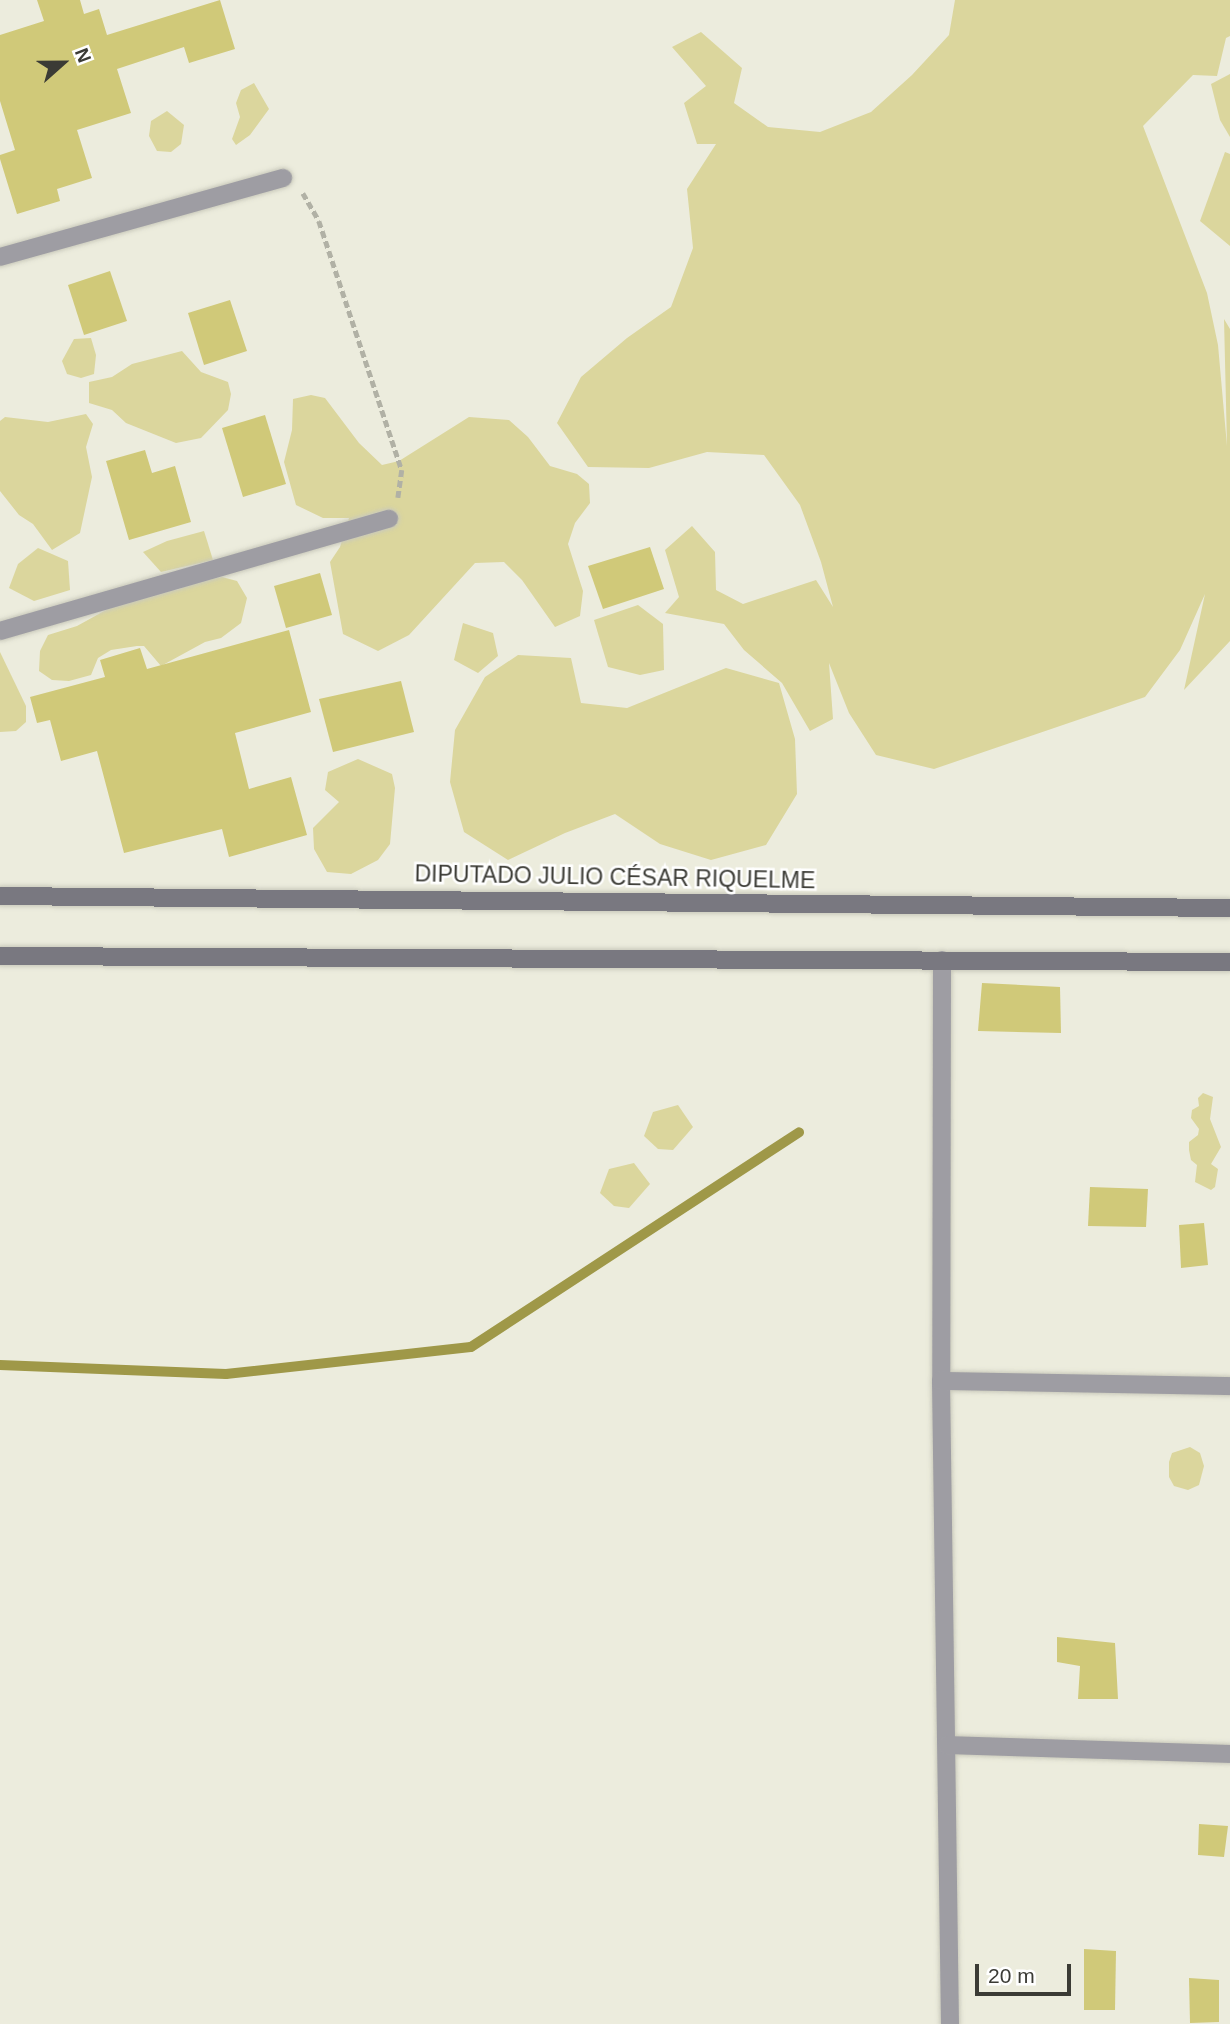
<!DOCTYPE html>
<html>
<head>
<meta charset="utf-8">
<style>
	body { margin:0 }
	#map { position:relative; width:1230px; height:2024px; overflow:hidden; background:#ececdd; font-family:Arial,sans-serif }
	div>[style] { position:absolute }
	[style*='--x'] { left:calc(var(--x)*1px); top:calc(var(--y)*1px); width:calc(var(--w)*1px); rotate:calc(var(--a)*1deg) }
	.green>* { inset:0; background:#dbd69d }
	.stream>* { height:10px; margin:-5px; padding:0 5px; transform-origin:5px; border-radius:5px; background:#9f9848 }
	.building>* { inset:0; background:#d0c979 }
	.path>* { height:4.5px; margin-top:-2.25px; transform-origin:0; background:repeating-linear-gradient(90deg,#b1b1a5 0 7px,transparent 0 10.5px) }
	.roads { filter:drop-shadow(0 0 2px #c9c9bb) drop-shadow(0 0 2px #c9c9bb) }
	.street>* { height:18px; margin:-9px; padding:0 9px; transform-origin:9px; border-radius:9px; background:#9e9da3 }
	.secondary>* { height:18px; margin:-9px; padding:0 9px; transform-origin:9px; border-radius:9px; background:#797880 }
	span { translate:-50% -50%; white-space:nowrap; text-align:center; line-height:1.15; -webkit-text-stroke:5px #fff; paint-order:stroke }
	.street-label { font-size:23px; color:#3b3b35 }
	.north { position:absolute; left:28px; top:28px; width:70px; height:70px; -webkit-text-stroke:5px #fff; paint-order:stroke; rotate:69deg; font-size:19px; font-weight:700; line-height:28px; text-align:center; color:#3b3b35 }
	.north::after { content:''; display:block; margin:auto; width:24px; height:32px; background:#3b3b35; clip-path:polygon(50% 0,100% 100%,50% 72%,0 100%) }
	.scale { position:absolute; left:975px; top:1964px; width:96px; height:32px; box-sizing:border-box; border:4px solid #3b3b35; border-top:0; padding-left:9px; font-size:21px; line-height:24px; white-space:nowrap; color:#3b3b35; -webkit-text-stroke:5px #fff; paint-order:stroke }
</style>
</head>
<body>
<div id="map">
	<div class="green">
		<i style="clip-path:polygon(955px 0,1230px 0,1230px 36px,1226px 38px,1217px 76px,1193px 75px,1143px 126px,1207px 293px,1218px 345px,1227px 446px,1224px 319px,1230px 329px,1230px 641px,1184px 690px,1205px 594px,1180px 650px,1145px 697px,934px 769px,876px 755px,849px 713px,829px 663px,833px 719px,810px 731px,782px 683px,744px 650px,724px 624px,665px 613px,679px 597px,665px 550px,692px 526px,715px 552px,716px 590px,743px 604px,816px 580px,833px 607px,821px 562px,800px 505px,764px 455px,707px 452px,649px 468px,588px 467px,557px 423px,581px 377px,627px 338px,671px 307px,693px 248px,687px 189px,716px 144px,697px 144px,684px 103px,706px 86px,672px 47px,701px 32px,742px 68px,734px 103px,768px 127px,820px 132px,871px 112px,912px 75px,949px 35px)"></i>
		<i style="clip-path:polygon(1230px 74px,1230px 137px,1220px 120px,1211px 84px)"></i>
		<i style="clip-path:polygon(254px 83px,269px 109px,250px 135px,236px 145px,232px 139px,240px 117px,236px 103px,241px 90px)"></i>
		<i style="clip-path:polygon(167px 111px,184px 125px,181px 144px,171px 152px,157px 151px,149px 136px,151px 121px)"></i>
		<i style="clip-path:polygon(1225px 152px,1230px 154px,1230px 246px,1200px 221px)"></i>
		<i style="clip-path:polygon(91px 338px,96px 355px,94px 374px,81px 378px,67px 374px,62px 361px,74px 339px)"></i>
		<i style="clip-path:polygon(182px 351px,201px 372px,228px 382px,231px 394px,228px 410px,201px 438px,176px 443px,126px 423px,112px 410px,89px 403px,89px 382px,112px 377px,132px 364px)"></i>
		<i style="clip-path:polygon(311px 395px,325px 398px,359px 443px,382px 465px,399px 461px,469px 417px,509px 420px,528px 437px,550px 466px,577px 474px,589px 484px,590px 503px,575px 523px,568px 544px,583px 591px,580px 616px,555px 627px,522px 580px,504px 562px,475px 563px,409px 635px,378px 651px,343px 634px,330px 562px,340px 547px,349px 518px,323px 518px,296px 505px,284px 462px,292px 430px,293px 399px)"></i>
		<i style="clip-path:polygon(86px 414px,93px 424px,86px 447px,92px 477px,80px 533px,52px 550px,33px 524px,19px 515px,0 491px,0 421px,5px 417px,48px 422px)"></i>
		<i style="clip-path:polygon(204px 531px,213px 560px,161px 572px,143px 552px,167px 541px)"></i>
		<i style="clip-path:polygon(38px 548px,68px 561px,70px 590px,34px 601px,9px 588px,18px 564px)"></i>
		<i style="clip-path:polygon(222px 577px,237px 581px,247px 598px,241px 623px,221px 638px,205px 642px,161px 666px,144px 646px,137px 646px,111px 650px,98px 658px,91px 675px,69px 681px,52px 680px,39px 671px,40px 651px,48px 635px,77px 626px,115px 605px,155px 591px,177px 590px,194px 582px)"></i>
		<i style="clip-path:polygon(638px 605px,663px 624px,664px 670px,640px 675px,608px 667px,594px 620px)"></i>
		<i style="clip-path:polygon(463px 623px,493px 633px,498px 656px,478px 673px,454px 660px)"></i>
		<i style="clip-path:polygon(0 652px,26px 706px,26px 722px,16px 731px,0 732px)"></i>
		<i style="clip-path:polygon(518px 655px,571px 658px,581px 703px,627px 708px,726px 668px,779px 683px,795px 739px,797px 794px,766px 845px,711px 860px,660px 844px,615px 814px,565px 833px,508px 860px,464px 832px,450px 782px,455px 730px,485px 677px)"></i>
		<i style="clip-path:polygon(358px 759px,392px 774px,395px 788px,390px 844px,378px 860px,351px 874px,327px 872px,314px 849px,313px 828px,339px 802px,325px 790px,328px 772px)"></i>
		<i style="clip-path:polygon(1203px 1093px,1213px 1097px,1210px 1119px,1221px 1147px,1211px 1164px,1218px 1169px,1215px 1187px,1211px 1190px,1195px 1182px,1197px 1165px,1191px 1160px,1189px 1150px,1189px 1142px,1198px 1135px,1199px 1129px,1191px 1118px,1192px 1110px,1199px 1106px,1198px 1098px)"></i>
		<i style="clip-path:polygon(678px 1105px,693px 1127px,673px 1150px,658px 1149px,644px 1136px,653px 1112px)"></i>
		<i style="clip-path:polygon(634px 1163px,650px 1184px,629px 1208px,614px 1206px,600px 1193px,609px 1169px)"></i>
		<i style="clip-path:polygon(1190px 1447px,1200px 1453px,1204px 1466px,1199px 1485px,1188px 1490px,1174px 1486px,1169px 1477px,1169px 1462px,1172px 1453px)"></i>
	</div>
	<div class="stream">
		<i style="--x:0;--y:1365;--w:226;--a:2.3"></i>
		<i style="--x:226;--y:1374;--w:246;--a:-6.3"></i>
		<i style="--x:471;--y:1347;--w:392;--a:-33.2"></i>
	</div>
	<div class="building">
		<i style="clip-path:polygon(37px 0,80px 0,84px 14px,99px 9px,107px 35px,220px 0,235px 49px,189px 63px,184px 47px,117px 69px,131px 113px,77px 130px,92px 178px,57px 189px,60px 201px,17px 214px,0 159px,0 155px,15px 150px,0 101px,0 35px,44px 21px)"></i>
		<i style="clip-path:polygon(110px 271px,127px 321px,84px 335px,68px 285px)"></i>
		<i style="clip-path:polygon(230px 300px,247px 351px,204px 365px,188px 313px)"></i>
		<i style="clip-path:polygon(265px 415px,286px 484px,243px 497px,222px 428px)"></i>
		<i style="clip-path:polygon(145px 450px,152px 473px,175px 466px,191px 522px,129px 540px,106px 461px)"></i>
		<i style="clip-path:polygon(650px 547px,664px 589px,603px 609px,588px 566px)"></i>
		<i style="clip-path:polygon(320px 573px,332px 615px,286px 628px,274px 586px)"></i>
		<i style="clip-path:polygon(289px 630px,311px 712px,235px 733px,249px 789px,291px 777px,307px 835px,229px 857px,222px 829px,124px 853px,97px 751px,61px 761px,50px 720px,37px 723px,30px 697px,105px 677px,100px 660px,140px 648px,147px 669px)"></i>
		<i style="clip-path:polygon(401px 681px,414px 732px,333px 752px,319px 699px)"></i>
		<i style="clip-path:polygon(982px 983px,1060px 987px,1061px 1033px,978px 1031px)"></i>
		<i style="clip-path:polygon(1090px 1187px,1148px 1189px,1146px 1227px,1088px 1226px)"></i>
		<i style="clip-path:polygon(1204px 1223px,1208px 1265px,1181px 1268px,1179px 1225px)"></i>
		<i style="clip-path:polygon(1057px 1637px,1115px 1643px,1118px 1699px,1078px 1699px,1080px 1666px,1057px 1662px)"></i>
		<i style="clip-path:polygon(1199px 1824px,1228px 1826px,1224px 1857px,1198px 1855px)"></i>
		<i style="clip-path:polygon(1084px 1949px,1116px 1951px,1115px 2010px,1084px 2010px)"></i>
		<i style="clip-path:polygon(1189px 1978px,1219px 1980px,1219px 2022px,1190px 2023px)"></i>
	</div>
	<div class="path">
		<i style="--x:303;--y:193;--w:32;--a:60"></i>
		<i style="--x:319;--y:221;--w:262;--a:71.6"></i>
		<i style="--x:402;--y:470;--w:28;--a:98"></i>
	</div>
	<div class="roads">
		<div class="street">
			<i style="--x:0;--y:257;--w:294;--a:-15.6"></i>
			<i style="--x:0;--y:631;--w:405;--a:-16.1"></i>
			<i style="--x:942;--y:960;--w:421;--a:90.1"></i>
			<i style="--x:941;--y:1381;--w:643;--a:89.2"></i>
			<i style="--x:941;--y:1381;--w:289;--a:1"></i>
			<i style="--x:947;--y:1745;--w:283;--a:1.8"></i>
		</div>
		<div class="secondary">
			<i style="--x:0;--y:896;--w:1230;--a:0.56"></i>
			<i style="--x:0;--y:956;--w:1230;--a:0.28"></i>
		</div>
	</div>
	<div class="street-label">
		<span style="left:615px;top:877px;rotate:1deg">DIPUTADO JULIO CÉSAR RIQUELME</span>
	</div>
	<div class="north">N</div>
	<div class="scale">20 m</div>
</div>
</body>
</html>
